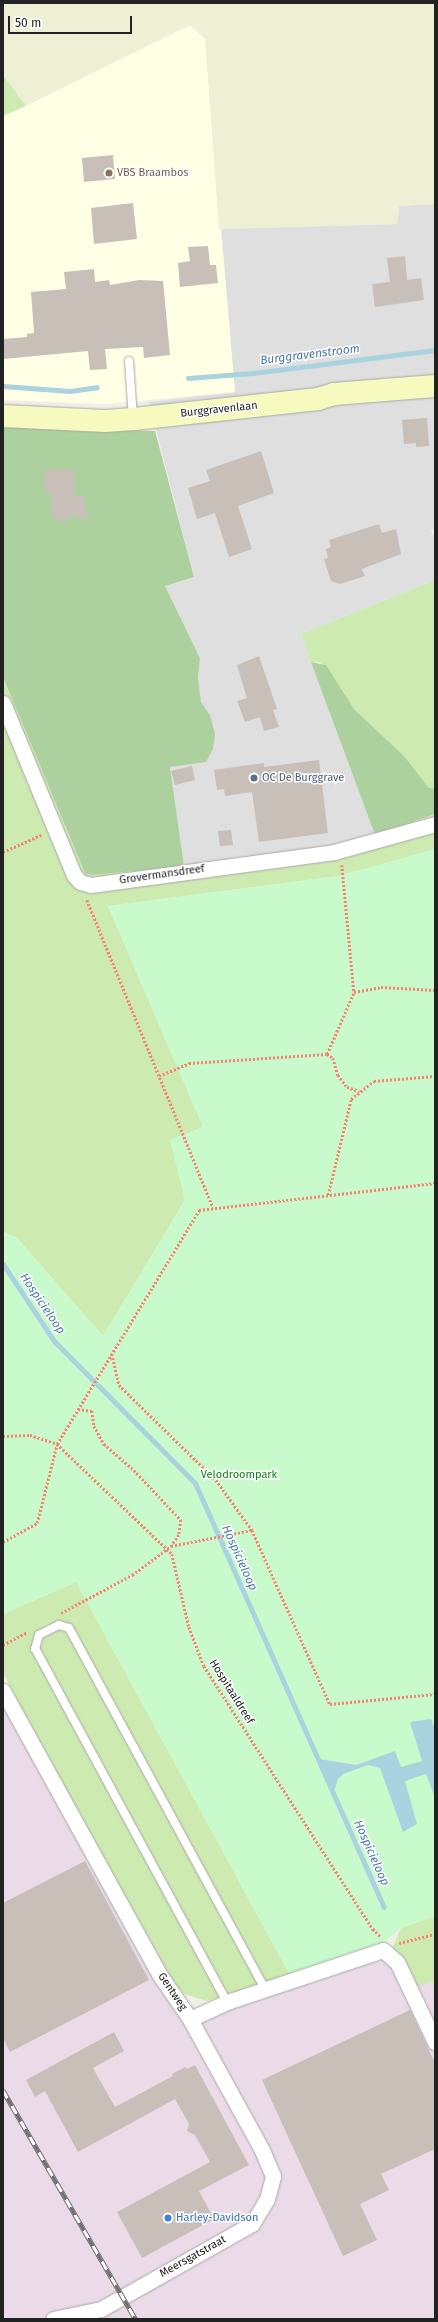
<!DOCTYPE html>
<html>
<head>
<meta charset="utf-8">
<style>
	body { margin:0 }
	#map { position:relative; width:438px; height:2322px; overflow:hidden; background:#f2efe9; font-family:"Fira Sans",sans-serif }
	div>[style] { position:absolute }
	[style*='--x'] { left:calc(var(--x)*1px); top:calc(var(--y)*1px); width:calc(var(--w)*1px); rotate:calc(var(--a)*1deg) }
	.residential>* { inset:0; background:#e0dfdf }
	.industrial>* { inset:0; background:#ebdbe8 }
	.education>* { inset:0; background:#ffffe5 }
	.farmland>* { inset:0; background:#eef0d5 }
	.grass>* { inset:0; background:#cdebb0 }
	.forest>* { inset:0; background:#add19e }
	.park>* { inset:0; background:#c8facc }
	.water>* { inset:0; background:#aad3df }
	.stream>* { height:5px; margin:-2.5px; padding:0 2.5px; transform-origin:2.5px; border-radius:2.5px; background:#aad3df }
	.building>* { inset:0; background:#c7bfb8 }
	.path>* { height:2.5px; margin-top:-1.25px; transform-origin:0; background:repeating-linear-gradient(90deg,#fa8072 0 2px,transparent 0 4px) }
	.roads { filter:drop-shadow(0 0 1px #a9a9a9) drop-shadow(0 0 1px #a9a9a9) }
	.lane>* { height:8px; margin:-4px; padding:0 4px; transform-origin:4px; border-radius:4px; background:#fff }
	.street>* { height:15px; margin:-7.5px; padding:0 7.5px; transform-origin:7.5px; border-radius:7.5px; background:#fff }
	.secondary>* { height:22px; margin:-11px; padding:0 11px; transform-origin:11px; border-radius:11px; background:#f7fabf }
	.rail>* { height:4.5px; margin-top:-2.25px; transform-origin:0; background:repeating-linear-gradient(90deg,#fff 0 9px,#707070 0 18px); box-sizing:border-box; border-block:1px solid #707070 }
	.dots>* { width:11px; height:11px; translate:-50% -50%; box-sizing:border-box; border:2px solid #fff; border-radius:50% }
	span { translate:-50% -50%; white-space:nowrap; text-align:center; line-height:1.15; -webkit-text-stroke:3px #fff; paint-order:stroke }
	.education-label { font-size:11px; color:#785e54 }
	.left { translate:0 -50%; text-align:left }
	.street-label { font-size:11px; color:#222 }
	.service-label { font-size:11px; color:#4e5e75 }
	.park-label { font-size:11px; color:#0c8416 }
	.shop-label { font-size:11px; color:#366cbe }
	.water-label { font-size:12px; color:#4a7aab; font-style:italic }
	.frame { position:absolute; inset:0; border:4px solid #222; pointer-events:none }
	.scale { position:absolute; left:8px; top:16px; width:124px; height:18px; box-sizing:border-box; border:2px solid #222; border-top:0; padding-left:5px; font-size:12px; line-height:14px; white-space:nowrap; color:#222; -webkit-text-stroke:3px #fff; paint-order:stroke }
</style>
</head>
<body>
<div id="map">
	<div class="residential">
		<i style="clip-path:polygon(435px 204px,435px 528px,431px 530px,435px 541px,435px 580px,301px 634px,375px 835px,338px 845px,184px 866px,170px 767px,206px 761px,210px 715px,201px 702px,198px 678px,200px 658px,165px 586px,194px 577px,149px 402px,235px 392px,219px 229px,397px 224px,399px 206px)"></i>
	</div>
	<div class="industrial">
		<i style="clip-path:polygon(3px 1701px,100px 1853px,178px 1988px,202px 2021px,215px 2013px,392px 1949px,406px 1963px,417px 1987px,432px 1981px,435px 1987px,435px 2319px,3px 2319px)"></i>
	</div>
	<div class="education">
		<i style="clip-path:polygon(190px 25px,205px 39px,235px 392px,105px 404px,3px 400px,3px 116px)"></i>
	</div>
	<div class="farmland">
		<i style="clip-path:polygon(3px 3px,435px 3px,435px 204px,399px 206px,397px 224px,219px 229px,205px 38px,190px 25px,26px 106px,3px 75px)"></i>
	</div>
	<div class="grass">
		<i style="clip-path:polygon(3px 75px,26px 106px,3px 116px)"></i>
		<i style="clip-path:polygon(435px 580px,435px 789px,428px 787px,405px 757px,354px 709px,320px 662px,311px 662px,301px 634px)"></i>
		<i style="clip-path:polygon(3px 677px,85px 873px,91px 875px,184px 866px,338px 845px,435px 815px,435px 849px,417px 855px,338px 876px,108px 906px,203px 1127px,171px 1140px,185px 1200px,103px 1336px,17px 1238px,3px 1232px)"></i>
		<i style="clip-path:polygon(76px 1582px,290px 1975px,207px 2001px,184px 1994px,178px 1988px,100px 1853px,3px 1673px,3px 1614px)"></i>
		<i style="clip-path:polygon(435px 1916px,435px 1987px,432px 1981px,417px 1987px,406px 1963px,392px 1949px,401px 1928px)"></i>
	</div>
	<div class="forest">
		<i style="clip-path:polygon(3px 427px,155px 431px,194px 577px,165px 586px,200px 658px,198px 678px,201px 702px,210px 715px,215px 734px,213px 749px,206px 762px,170px 767px,184px 866px,91px 875px,85px 873px,3px 677px)"></i>
		<i style="clip-path:polygon(311px 662px,326px 665px,354px 709px,405px 757px,428px 787px,435px 789px,435px 814px,375px 835px)"></i>
	</div>
	<div class="park">
		<i style="clip-path:polygon(435px 849px,435px 1916px,401px 1928px,382px 1944px,290px 1975px,76px 1582px,3px 1614px,3px 1232px,17px 1238px,103px 1336px,185px 1200px,170px 1140px,203px 1127px,108px 906px,338px 876px)"></i>
	</div>
	<div class="water">
		<i style="clip-path:polygon(431px 1719px,435px 1729px,435px 1798px,426px 1774px,405px 1781px,417px 1824px,403px 1832px,380px 1768px,368px 1765px,343px 1774px,338px 1779px,334px 1792px,319px 1759px,356px 1765px,395px 1751px,401px 1767px,422px 1761px,410px 1722px)"></i>
	</div>
	<div class="stream">
		<i style="--x:188;--y:378;--w:65;--a:-4.4"></i>
		<i style="--x:253;--y:373;--w:183;--a:-7.2"></i>
		<i style="--x:3;--y:386;--w:67;--a:4.3"></i>
		<i style="--x:70;--y:391;--w:27;--a:-8"></i>
		<i style="--x:3;--y:1264;--w:92;--a:56.5"></i>
		<i style="--x:54;--y:1341;--w:200;--a:45.2"></i>
		<i style="--x:195;--y:1483;--w:464;--a:66"></i>
	</div>
	<div class="building">
		<i style="clip-path:polygon(113px 155px,115px 179px,84px 182px,82px 158px)"></i>
		<i style="clip-path:polygon(133px 203px,137px 239px,94px 244px,91px 208px)"></i>
		<i style="clip-path:polygon(208px 246px,210px 265px,216px 265px,218px 283px,180px 287px,178px 263px,190px 261px,188px 247px)"></i>
		<i style="clip-path:polygon(405px 256px,407px 280px,421px 278px,424px 300px,375px 307px,372px 284px,390px 282px,387px 258px)"></i>
		<i style="clip-path:polygon(94px 269px,95px 282px,109px 280px,110px 285px,139px 280px,163px 281px,170px 355px,144px 358px,143px 347px,105px 349px,107px 369px,90px 370px,88px 351px,3px 359px,3px 339px,27px 337px,27px 334px,34px 333px,31px 292px,66px 289px,64px 272px)"></i>
		<i style="clip-path:polygon(427px 418px,429px 446px,416px 447px,416px 443px,404px 444px,402px 420px)"></i>
		<i style="clip-path:polygon(261px 451px,274px 493px,238px 506px,252px 549px,229px 557px,215px 513px,197px 519px,188px 488px,210px 481px,206px 470px)"></i>
		<i style="clip-path:polygon(45px 469px,75px 470px,74px 497px,84px 496px,88px 520px,69px 515px,68px 521px,54px 521px,55px 515px,50px 515px,51px 492px,44px 492px)"></i>
		<i style="clip-path:polygon(379px 524px,382px 533px,396px 529px,401px 554px,362px 569px,365px 576px,340px 584px,331px 581px,324px 559px,328px 558px,326px 549px,331px 547px,329px 540px)"></i>
		<i style="clip-path:polygon(259px 656px,277px 709px,273px 710px,279px 727px,264px 731px,260px 717px,245px 722px,237px 701px,247px 698px,237px 665px)"></i>
		<i style="clip-path:polygon(319px 760px,328px 833px,259px 842px,252px 792px,225px 796px,224px 789px,217px 790px,214px 770px,264px 763px,264px 767px)"></i>
		<i style="clip-path:polygon(192px 766px,195px 780px,175px 785px,171px 771px)"></i>
		<i style="clip-path:polygon(231px 830px,233px 845px,220px 846px,218px 831px)"></i>
		<i style="clip-path:polygon(85px 1861px,149px 1980px,10px 2052px,3px 2038px,3px 1903px)"></i>
		<i style="clip-path:polygon(410px 2010px,435px 2063px,435px 2149px,381px 2174px,389px 2190px,360px 2204px,377px 2240px,343px 2256px,262px 2080px)"></i>
		<i style="clip-path:polygon(114px 2032px,124px 2051px,93px 2068px,115px 2107px,173px 2076px,172px 2074px,185px 2067px,187px 2069px,195px 2065px,249px 2165px,199px 2191px,214px 2219px,142px 2258px,117px 2212px,210px 2162px,195px 2135px,187px 2131px,189px 2124px,175px 2099px,78px 2152px,45px 2091px,35px 2097px,26px 2080px)"></i>
	</div>
	<div class="path">
		<i style="--x:3;--y:852;--w:42;--a:-24.1"></i>
		<i style="--x:342;--y:865;--w:128;--a:84.6"></i>
		<i style="--x:87;--y:900;--w:332;--a:67.7"></i>
		<i style="--x:327;--y:1054;--w:68;--a:-66.5"></i>
		<i style="--x:354;--y:992;--w:27;--a:-10"></i>
		<i style="--x:381;--y:987;--w:54;--a:3.2"></i>
		<i style="--x:159;--y:1076;--w:33;--a:-23"></i>
		<i style="--x:189;--y:1063;--w:138;--a:-3.7"></i>
		<i style="--x:327;--y:1054;--w:7;--a:34"></i>
		<i style="--x:333;--y:1058;--w:18;--a:74"></i>
		<i style="--x:338;--y:1075;--w:15;--a:53"></i>
		<i style="--x:347;--y:1087;--w:13;--a:18"></i>
		<i style="--x:328;--y:1195;--w:99;--a:-76.5"></i>
		<i style="--x:351;--y:1099;--w:29;--a:-38"></i>
		<i style="--x:374;--y:1081;--w:61;--a:-4.7"></i>
		<i style="--x:112;--y:1354;--w:32;--a:77"></i>
		<i style="--x:119;--y:1385;--w:136;--a:44.4"></i>
		<i style="--x:216;--y:1480;--w:62;--a:54.2"></i>
		<i style="--x:78;--y:1409;--w:14;--a:8"></i>
		<i style="--x:92;--y:1411;--w:15;--a:82"></i>
		<i style="--x:94;--y:1426;--w:21;--a:61"></i>
		<i style="--x:104;--y:1444;--w:40;--a:41"></i>
		<i style="--x:134;--y:1470;--w:69;--a:46.8"></i>
		<i style="--x:181;--y:1520;--w:15;--a:98"></i>
		<i style="--x:179;--y:1535;--w:12;--a:125"></i>
		<i style="--x:3;--y:1436;--w:27;--a:-2"></i>
		<i style="--x:30;--y:1435;--w:28;--a:18"></i>
		<i style="--x:57;--y:1444;--w:159;--a:43.7"></i>
		<i style="--x:172;--y:1554;--w:75;--a:76.9"></i>
		<i style="--x:189;--y:1627;--w:42;--a:69"></i>
		<i style="--x:204;--y:1666;--w:313;--a:57.3"></i>
		<i style="--x:373;--y:1929;--w:10;--a:45"></i>
		<i style="--x:3;--y:1542;--w:39;--a:-29"></i>
		<i style="--x:37;--y:1523;--w:81;--a:-75.8"></i>
		<i style="--x:57;--y:1444;--w:274;--a:-58.7"></i>
		<i style="--x:199;--y:1210;--w:238;--a:-6.5"></i>
		<i style="--x:61;--y:1613;--w:81;--a:-28.2"></i>
		<i style="--x:132;--y:1575;--w:49;--a:-36.6"></i>
		<i style="--x:171;--y:1546;--w:83;--a:-11.2"></i>
		<i style="--x:252;--y:1530;--w:191;--a:65.9"></i>
		<i style="--x:330;--y:1704;--w:105;--a:-5.4"></i>
		<i style="--x:3;--y:1645;--w:27;--a:-28"></i>
		<i style="--x:399;--y:1943;--w:37;--a:-14"></i>
	</div>
	<div class="roads">
		<div class="lane">
			<i style="--x:129;--y:361;--w:57;--a:86"></i>
			<i style="--x:227;--y:2002;--w:402;--a:-118.5"></i>
			<i style="--x:35;--y:1649;--w:15;--a:-74"></i>
			<i style="--x:39;--y:1635;--w:22;--a:-27"></i>
			<i style="--x:59;--y:1625;--w:10;--a:17"></i>
			<i style="--x:69;--y:1628;--w:411;--a:61.5"></i>
		</div>
		<div class="street">
			<i style="--x:3;--y:703;--w:186;--a:67.6"></i>
			<i style="--x:74;--y:875;--w:9;--a:49"></i>
			<i style="--x:80;--y:882;--w:11;--a:15"></i>
			<i style="--x:91;--y:885;--w:245;--a:-7.7"></i>
			<i style="--x:334;--y:852;--w:105;--a:-15.5"></i>
			<i style="--x:3;--y:1691;--w:323;--a:61.1"></i>
			<i style="--x:159;--y:1974;--w:55;--a:55.4"></i>
			<i style="--x:190;--y:2019;--w:41;--a:-24.7"></i>
			<i style="--x:227;--y:2002;--w:164;--a:-18.4"></i>
			<i style="--x:383;--y:1950;--w:18;--a:41"></i>
			<i style="--x:397;--y:1962;--w:89;--a:64.6"></i>
			<i style="--x:53;--y:2319;--w:49;--a:-11.8"></i>
			<i style="--x:101;--y:2309;--w:173;--a:-29.4"></i>
			<i style="--x:252;--y:2224;--w:29;--a:-59"></i>
			<i style="--x:267;--y:2199;--w:24;--a:-75"></i>
			<i style="--x:273;--y:2176;--w:28;--a:-113"></i>
			<i style="--x:262;--y:2150;--w:149;--a:-118.8"></i>
		</div>
		<div class="secondary">
			<i style="--x:3;--y:416;--w:102;--a:2.8"></i>
			<i style="--x:105;--y:421;--w:29;--a:-4"></i>
			<i style="--x:134;--y:419;--w:185;--a:-6.2"></i>
			<i style="--x:318;--y:399;--w:17;--a:-17"></i>
			<i style="--x:334;--y:394;--w:101;--a:-4.5"></i>
		</div>
	</div>
	<div class="rail">
		<i style="--x:3;--y:2090;--w:265;--a:59.9"></i>
	</div>
	<div class="dots">
		<i style="left:109px;top:173px;background:#8d6e63"></i>
		<i style="left:254px;top:778px;background:#5c6f8a"></i>
		<i style="left:168px;top:2218px;background:#3f7fe0"></i>
	</div>
	<div class="education-label">
		<span class="left" style="left:117px;top:173px">VBS Braambos</span>
	</div>
	<div class="street-label">
		<span style="left:219px;top:410px;rotate:-6deg">Burggravenlaan</span>
		<span style="left:162px;top:875px;rotate:-8deg">Grovermansdreef</span>
		<span style="left:231px;top:1692px;rotate:58deg">Hospitaaldreef</span>
		<span style="left:172px;top:1992px;rotate:56deg">Gentweg</span>
		<span style="left:193px;top:2257px;rotate:-29deg">Meersgatstraat</span>
	</div>
	<div class="service-label">
		<span class="left" style="left:262px;top:778px">OC De Burggrave</span>
	</div>
	<div class="park-label">
		<span style="left:239px;top:1475px">Velodroompark</span>
	</div>
	<div class="shop-label">
		<span class="left" style="left:176px;top:2218px">Harley-Davidson</span>
	</div>
	<div class="water-label">
		<span style="left:310px;top:355px;rotate:-7deg">Burggravenstroom</span>
		<span style="left:42px;top:1304px;rotate:56deg">Hospicieloop</span>
		<span style="left:239px;top:1558px;rotate:66deg">Hospicieloop</span>
		<span style="left:371px;top:1853px;rotate:66deg">Hospicieloop</span>
	</div>
	<div class="frame"></div>
	<div class="scale">50 m</div>
</div>
</body>
</html>
